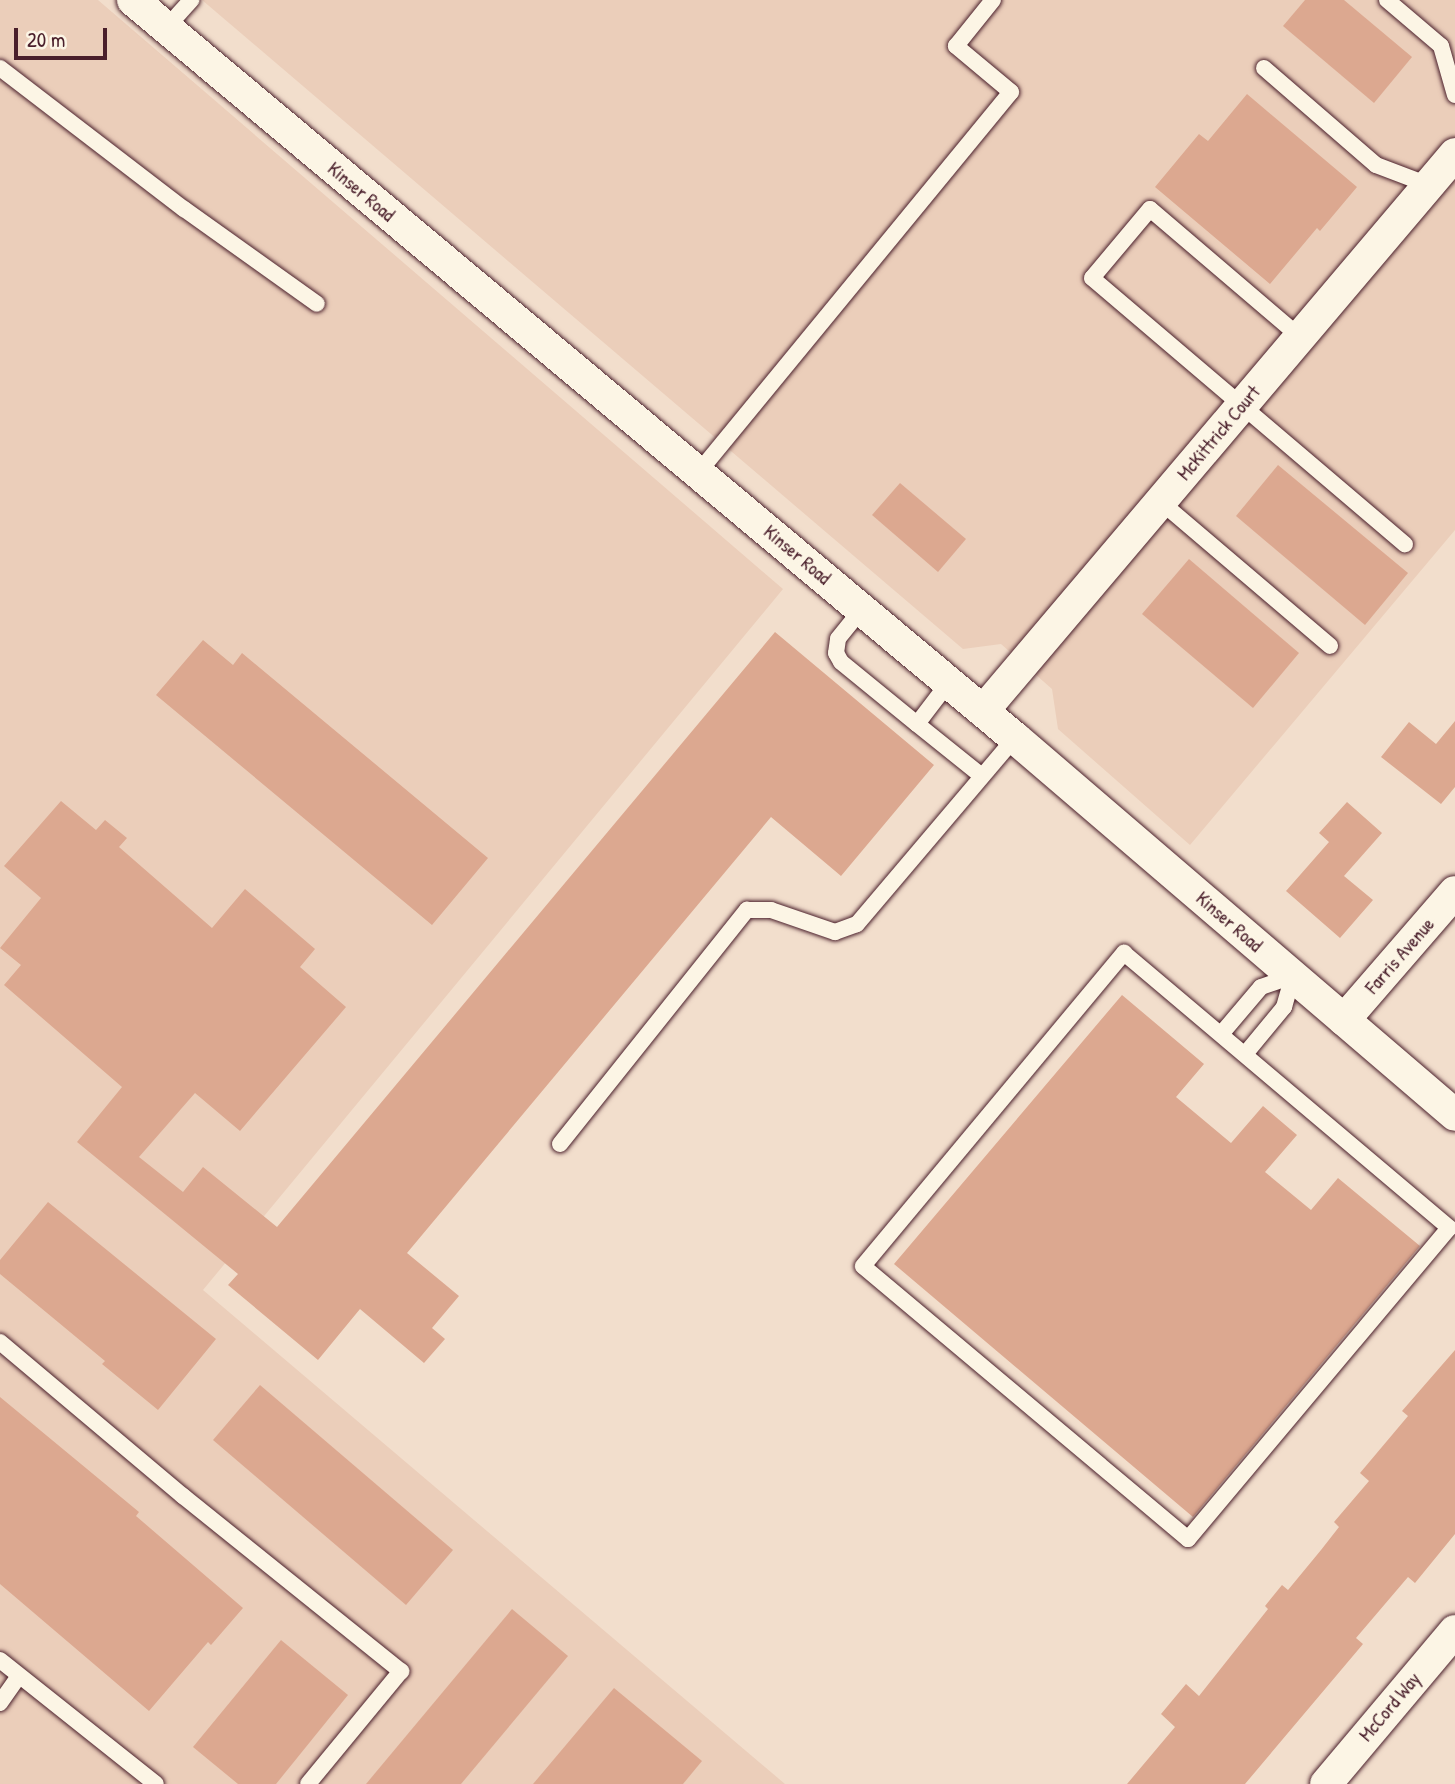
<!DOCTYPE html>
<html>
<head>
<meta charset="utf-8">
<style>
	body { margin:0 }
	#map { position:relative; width:1455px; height:1784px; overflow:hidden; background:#f2decc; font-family:"Patrick Hand",sans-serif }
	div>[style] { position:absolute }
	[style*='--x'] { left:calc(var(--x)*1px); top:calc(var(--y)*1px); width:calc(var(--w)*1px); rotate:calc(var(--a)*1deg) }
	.built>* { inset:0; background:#ebceba }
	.building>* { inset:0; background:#dca890 }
	.roads { filter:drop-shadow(0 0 2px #4a1f2b) drop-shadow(0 0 2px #4a1f2b) }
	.service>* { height:16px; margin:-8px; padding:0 8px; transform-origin:8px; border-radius:8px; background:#fcf5e5 }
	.minor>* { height:32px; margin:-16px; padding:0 16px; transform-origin:16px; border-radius:16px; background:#fcf5e5 }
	span { translate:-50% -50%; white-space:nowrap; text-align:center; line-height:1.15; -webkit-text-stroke:7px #fcf5e5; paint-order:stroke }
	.street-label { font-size:19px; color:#4a1f2b }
	.scale { position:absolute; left:14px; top:28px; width:93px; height:32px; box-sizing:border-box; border:4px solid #4a1f2b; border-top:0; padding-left:9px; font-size:21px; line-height:24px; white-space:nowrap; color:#4a1f2b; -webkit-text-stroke:5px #fcf5e5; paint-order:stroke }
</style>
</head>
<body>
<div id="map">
	<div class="built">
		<i style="clip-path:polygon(0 0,98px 0,783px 589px,203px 1290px,785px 1784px,0 1784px)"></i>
		<i style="clip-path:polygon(202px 0,1455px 0,1455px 530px,1190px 845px,1058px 729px,1052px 689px,1001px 644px,963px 649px)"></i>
	</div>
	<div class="building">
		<i style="clip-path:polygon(1305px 0,1344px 0,1412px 57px,1374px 103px,1283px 26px)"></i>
		<i style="clip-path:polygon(1247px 94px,1357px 187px,1320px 231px,1317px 228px,1270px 284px,1155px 187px,1199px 134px,1208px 141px)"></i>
		<i style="clip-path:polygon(1278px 465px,1408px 573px,1365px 625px,1236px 516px)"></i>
		<i style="clip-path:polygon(900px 483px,966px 539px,938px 572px,872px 515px)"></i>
		<i style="clip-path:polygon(1189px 559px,1299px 653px,1253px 708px,1142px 614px)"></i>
		<i style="clip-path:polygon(775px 632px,934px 765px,841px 876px,771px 817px,407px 1253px,459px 1296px,432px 1328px,445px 1339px,424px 1363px,360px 1309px,318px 1360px,228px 1285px,238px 1274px,77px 1142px,122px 1087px,4px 985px,21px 965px,0 948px,41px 898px,4px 866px,61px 801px,96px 830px,105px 820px,127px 838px,119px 847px,212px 928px,245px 889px,315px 949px,300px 967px,346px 1007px,240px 1131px,195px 1093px,139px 1157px,183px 1192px,203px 1167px,277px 1227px)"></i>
		<i style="clip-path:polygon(203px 640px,233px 665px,242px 653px,488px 858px,432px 925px,156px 695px)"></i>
		<i style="clip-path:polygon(1455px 721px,1455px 787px,1441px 804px,1381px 757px,1409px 722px,1436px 744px)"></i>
		<i style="clip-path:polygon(1347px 802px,1382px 833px,1344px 876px,1373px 900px,1340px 938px,1286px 891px,1329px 842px,1319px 833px)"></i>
		<i style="clip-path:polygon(1122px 995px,1204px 1064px,1176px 1097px,1231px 1143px,1263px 1106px,1297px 1135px,1265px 1172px,1311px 1210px,1338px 1178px,1420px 1246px,1193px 1517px,894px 1264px)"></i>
		<i style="clip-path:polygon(48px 1202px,216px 1339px,158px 1410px,102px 1364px,105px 1361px,0 1274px,0 1260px)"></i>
		<i style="clip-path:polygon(1455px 1350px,1455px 1534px,1415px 1583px,1408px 1577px,1356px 1638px,1363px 1644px,1245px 1784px,1127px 1784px,1175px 1727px,1161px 1714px,1186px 1684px,1199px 1696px,1268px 1609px,1265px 1606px,1282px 1585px,1288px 1590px,1321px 1550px,1339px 1527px,1334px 1522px,1369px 1481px,1360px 1473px,1408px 1416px,1402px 1411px)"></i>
		<i style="clip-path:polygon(260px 1385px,453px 1550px,406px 1605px,213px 1440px)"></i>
		<i style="clip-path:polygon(0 1397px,139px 1512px,136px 1516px,243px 1608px,211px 1645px,208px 1642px,149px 1711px,0 1584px)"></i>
		<i style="clip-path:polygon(512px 1609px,568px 1656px,461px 1784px,366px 1784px)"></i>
		<i style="clip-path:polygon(281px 1640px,348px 1695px,276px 1784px,238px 1784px,193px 1747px)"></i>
		<i style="clip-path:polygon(614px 1688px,702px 1761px,683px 1784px,533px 1784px)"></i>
	</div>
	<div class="roads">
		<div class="service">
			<i style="--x:1387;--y:0;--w:71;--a:40.4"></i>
			<i style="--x:1441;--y:46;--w:51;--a:74.1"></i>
			<i style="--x:166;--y:28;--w:38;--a:-48"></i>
			<i style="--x:0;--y:68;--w:232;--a:37.5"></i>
			<i style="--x:184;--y:209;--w:163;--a:35.5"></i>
			<i style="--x:1264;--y:68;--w:148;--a:40.9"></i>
			<i style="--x:1376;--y:165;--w:57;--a:20.7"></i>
			<i style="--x:1300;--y:337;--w:197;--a:-139.5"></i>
			<i style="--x:1150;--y:209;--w:90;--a:130"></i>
			<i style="--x:1092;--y:278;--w:411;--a:40.4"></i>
			<i style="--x:698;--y:473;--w:493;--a:-50.6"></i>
			<i style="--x:1011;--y:92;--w:72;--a:-140.1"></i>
			<i style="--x:956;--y:46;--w:59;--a:-51.2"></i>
			<i style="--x:1161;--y:502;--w:222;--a:40.4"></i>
			<i style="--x:862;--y:609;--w:38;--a:129"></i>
			<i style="--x:838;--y:639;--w:14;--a:98"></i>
			<i style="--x:836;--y:653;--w:10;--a:61"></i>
			<i style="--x:841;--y:662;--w:98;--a:39.2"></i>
			<i style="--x:917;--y:724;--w:53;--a:-52.7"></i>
			<i style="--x:917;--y:724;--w:83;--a:38.7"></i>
			<i style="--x:1124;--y:953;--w:426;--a:40.2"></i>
			<i style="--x:1449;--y:1228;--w:406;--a:130"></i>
			<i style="--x:1188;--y:1539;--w:424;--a:-140"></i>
			<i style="--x:863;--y:1266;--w:408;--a:-50.2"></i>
			<i style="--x:1222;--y:1033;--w:60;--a:-49.7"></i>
			<i style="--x:1261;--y:987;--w:34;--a:-19"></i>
			<i style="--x:1246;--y:1053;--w:60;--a:-50.4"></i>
			<i style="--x:1284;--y:1007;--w:32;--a:-74"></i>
			<i style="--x:560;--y:1144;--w:300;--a:-51.4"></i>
			<i style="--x:747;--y:910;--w:24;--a:0"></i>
			<i style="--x:771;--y:910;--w:68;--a:19"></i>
			<i style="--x:835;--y:932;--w:23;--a:-20"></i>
			<i style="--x:857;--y:924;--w:244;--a:-49.7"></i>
			<i style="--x:0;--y:1342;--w:239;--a:40.1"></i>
			<i style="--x:183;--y:1496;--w:280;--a:38.8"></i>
			<i style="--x:401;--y:1671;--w:146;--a:129.5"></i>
			<i style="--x:0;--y:1660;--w:199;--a:38.5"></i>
			<i style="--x:0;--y:1703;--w:33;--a:-55"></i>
		</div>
		<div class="minor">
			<i style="--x:133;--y:0;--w:1150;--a:39.92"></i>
			<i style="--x:1015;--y:738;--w:579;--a:40.59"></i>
			<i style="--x:983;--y:711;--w:730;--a:-49.72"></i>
			<i style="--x:1344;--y:1020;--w:169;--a:-49.1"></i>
			<i style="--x:1326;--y:1784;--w:200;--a:-49.9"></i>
		</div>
	</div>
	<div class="street-label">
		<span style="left:361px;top:192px;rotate:40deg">Kinser Road</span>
		<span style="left:1219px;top:433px;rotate:-50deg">McKittrick Court</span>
		<span style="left:797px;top:555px;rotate:40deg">Kinser Road</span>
		<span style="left:1229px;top:922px;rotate:41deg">Kinser Road</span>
		<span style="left:1400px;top:956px;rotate:-49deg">Farris Avenue</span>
		<span style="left:1390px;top:1707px;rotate:-50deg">McCord Way</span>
	</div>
	<div class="scale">20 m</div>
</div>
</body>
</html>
